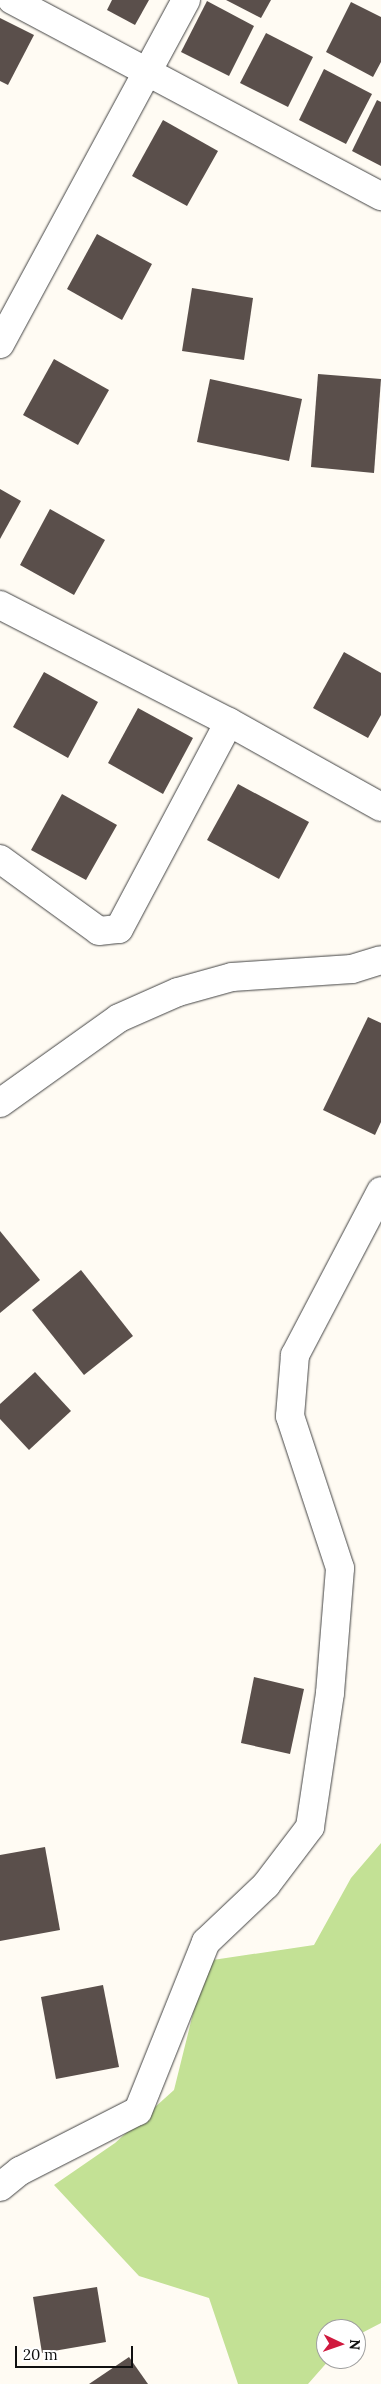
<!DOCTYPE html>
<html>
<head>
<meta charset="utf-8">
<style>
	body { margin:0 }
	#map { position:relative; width:381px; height:2384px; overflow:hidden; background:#fffbf3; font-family:Lora,serif }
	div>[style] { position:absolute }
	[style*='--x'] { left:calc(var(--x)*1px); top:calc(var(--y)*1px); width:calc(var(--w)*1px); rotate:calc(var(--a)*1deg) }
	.forest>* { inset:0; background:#c3e195 }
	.building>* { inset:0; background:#5a4f4b }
	.roads { filter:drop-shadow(0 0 1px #434343) drop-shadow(0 0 1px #434343) }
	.minor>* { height:28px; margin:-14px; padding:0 14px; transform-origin:14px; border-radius:14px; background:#fff }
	span { translate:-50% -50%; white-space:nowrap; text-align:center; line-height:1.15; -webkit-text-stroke:5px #fff; paint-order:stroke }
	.north { position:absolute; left:316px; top:2319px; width:50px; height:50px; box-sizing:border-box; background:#fff; border:1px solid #9f9f9f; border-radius:50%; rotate:93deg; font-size:14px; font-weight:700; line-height:20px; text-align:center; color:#101010 }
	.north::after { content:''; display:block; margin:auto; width:18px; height:22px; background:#d0193e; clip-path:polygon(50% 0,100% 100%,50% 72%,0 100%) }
	.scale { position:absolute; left:15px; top:2346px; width:118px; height:22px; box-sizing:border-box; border:2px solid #101010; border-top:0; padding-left:6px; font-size:15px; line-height:18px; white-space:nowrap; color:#101010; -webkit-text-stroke:4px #fff; paint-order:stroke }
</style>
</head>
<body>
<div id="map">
	<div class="forest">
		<i style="clip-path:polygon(381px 1843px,381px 2323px,356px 2336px,356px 2329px,326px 2329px,326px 2359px,330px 2359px,308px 2384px,238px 2384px,209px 2298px,139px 2276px,54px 2185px,115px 2143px,174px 2090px,206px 1961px,314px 1945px,351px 1878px)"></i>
	</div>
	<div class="building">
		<i style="clip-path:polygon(112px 0,149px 0,135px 25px,107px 10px)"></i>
		<i style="clip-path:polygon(226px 0,271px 0,261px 18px)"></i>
		<i style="clip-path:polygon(207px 1px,254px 26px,229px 76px,181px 52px)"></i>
		<i style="clip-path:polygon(351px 2px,381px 17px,381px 62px,373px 77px,326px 52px)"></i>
		<i style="clip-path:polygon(0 18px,34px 35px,8px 85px,0 81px)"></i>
		<i style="clip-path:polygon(266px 33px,313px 57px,288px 107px,240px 83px)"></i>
		<i style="clip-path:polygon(324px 69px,372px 94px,346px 144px,299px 120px)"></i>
		<i style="clip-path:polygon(377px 100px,381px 102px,381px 166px,352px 151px)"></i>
		<i style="clip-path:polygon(163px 120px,218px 151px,187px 206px,132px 176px)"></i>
		<i style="clip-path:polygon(97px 234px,152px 264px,122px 320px,67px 289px)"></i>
		<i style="clip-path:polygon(192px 288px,253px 298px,244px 360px,182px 351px)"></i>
		<i style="clip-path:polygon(54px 359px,109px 390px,78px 445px,23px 415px)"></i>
		<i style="clip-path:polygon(318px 374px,381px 379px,374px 473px,311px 467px)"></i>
		<i style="clip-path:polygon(210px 379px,302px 399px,289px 461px,197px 442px)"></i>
		<i style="clip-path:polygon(0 489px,21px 501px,0 539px)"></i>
		<i style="clip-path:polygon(50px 509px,105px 540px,74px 595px,20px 565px)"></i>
		<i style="clip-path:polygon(344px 652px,381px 673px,381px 715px,368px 738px,313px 708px)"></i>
		<i style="clip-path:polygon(44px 672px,98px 702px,68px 758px,13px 727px)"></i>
		<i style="clip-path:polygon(138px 708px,193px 738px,163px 794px,108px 763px)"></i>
		<i style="clip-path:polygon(238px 784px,309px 822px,279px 879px,207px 840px)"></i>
		<i style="clip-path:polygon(62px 794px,117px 825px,86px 880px,31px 850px)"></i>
		<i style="clip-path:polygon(368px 1017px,381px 1023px,381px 1122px,375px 1135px,323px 1110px)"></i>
		<i style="clip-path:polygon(0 1231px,40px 1280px,0 1313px)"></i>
		<i style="clip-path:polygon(81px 1270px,133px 1336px,84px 1375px,32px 1310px)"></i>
		<i style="clip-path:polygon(35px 1372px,71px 1411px,29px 1450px,0 1419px,0 1404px)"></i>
		<i style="clip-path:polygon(254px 1677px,304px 1689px,290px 1754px,241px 1743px)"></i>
		<i style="clip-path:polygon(45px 1847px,60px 1930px,0 1941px,0 1855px)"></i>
		<i style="clip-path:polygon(103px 1985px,119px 2067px,56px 2079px,41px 1997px)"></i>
		<i style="clip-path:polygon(97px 2287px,106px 2342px,42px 2353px,33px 2297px)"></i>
		<i style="clip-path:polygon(129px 2357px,148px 2384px,89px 2384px)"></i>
	</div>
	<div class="roads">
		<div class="minor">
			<i style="--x:12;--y:0;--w:418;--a:28"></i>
			<i style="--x:0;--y:344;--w:391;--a:-61.6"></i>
			<i style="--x:0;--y:605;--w:257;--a:27.1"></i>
			<i style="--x:229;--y:722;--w:174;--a:29.2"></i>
			<i style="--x:0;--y:859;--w:122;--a:36"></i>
			<i style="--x:99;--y:931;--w:20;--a:-6"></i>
			<i style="--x:119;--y:929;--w:234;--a:-62"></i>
			<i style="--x:0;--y:1103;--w:146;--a:-35.5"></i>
			<i style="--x:119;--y:1018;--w:64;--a:-23.8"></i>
			<i style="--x:178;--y:992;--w:56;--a:-15.5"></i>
			<i style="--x:232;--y:977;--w:120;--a:-3.8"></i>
			<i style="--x:352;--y:969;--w:30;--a:-17"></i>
			<i style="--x:0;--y:2187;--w:26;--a:-39"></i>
			<i style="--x:20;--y:2171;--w:132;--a:-27"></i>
			<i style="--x:138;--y:2111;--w:182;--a:-68.1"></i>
			<i style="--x:206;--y:1942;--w:83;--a:-43.5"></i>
			<i style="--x:266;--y:1885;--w:73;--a:-52.8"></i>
			<i style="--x:310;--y:1827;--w:135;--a:-81.5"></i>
			<i style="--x:330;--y:1693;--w:125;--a:-85.4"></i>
			<i style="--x:340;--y:1568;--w:160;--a:-108.2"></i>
			<i style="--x:290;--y:1416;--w:61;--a:-85.3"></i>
			<i style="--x:295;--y:1355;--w:185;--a:-62.3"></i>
		</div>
	</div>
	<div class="north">N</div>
	<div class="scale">20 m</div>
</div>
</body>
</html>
